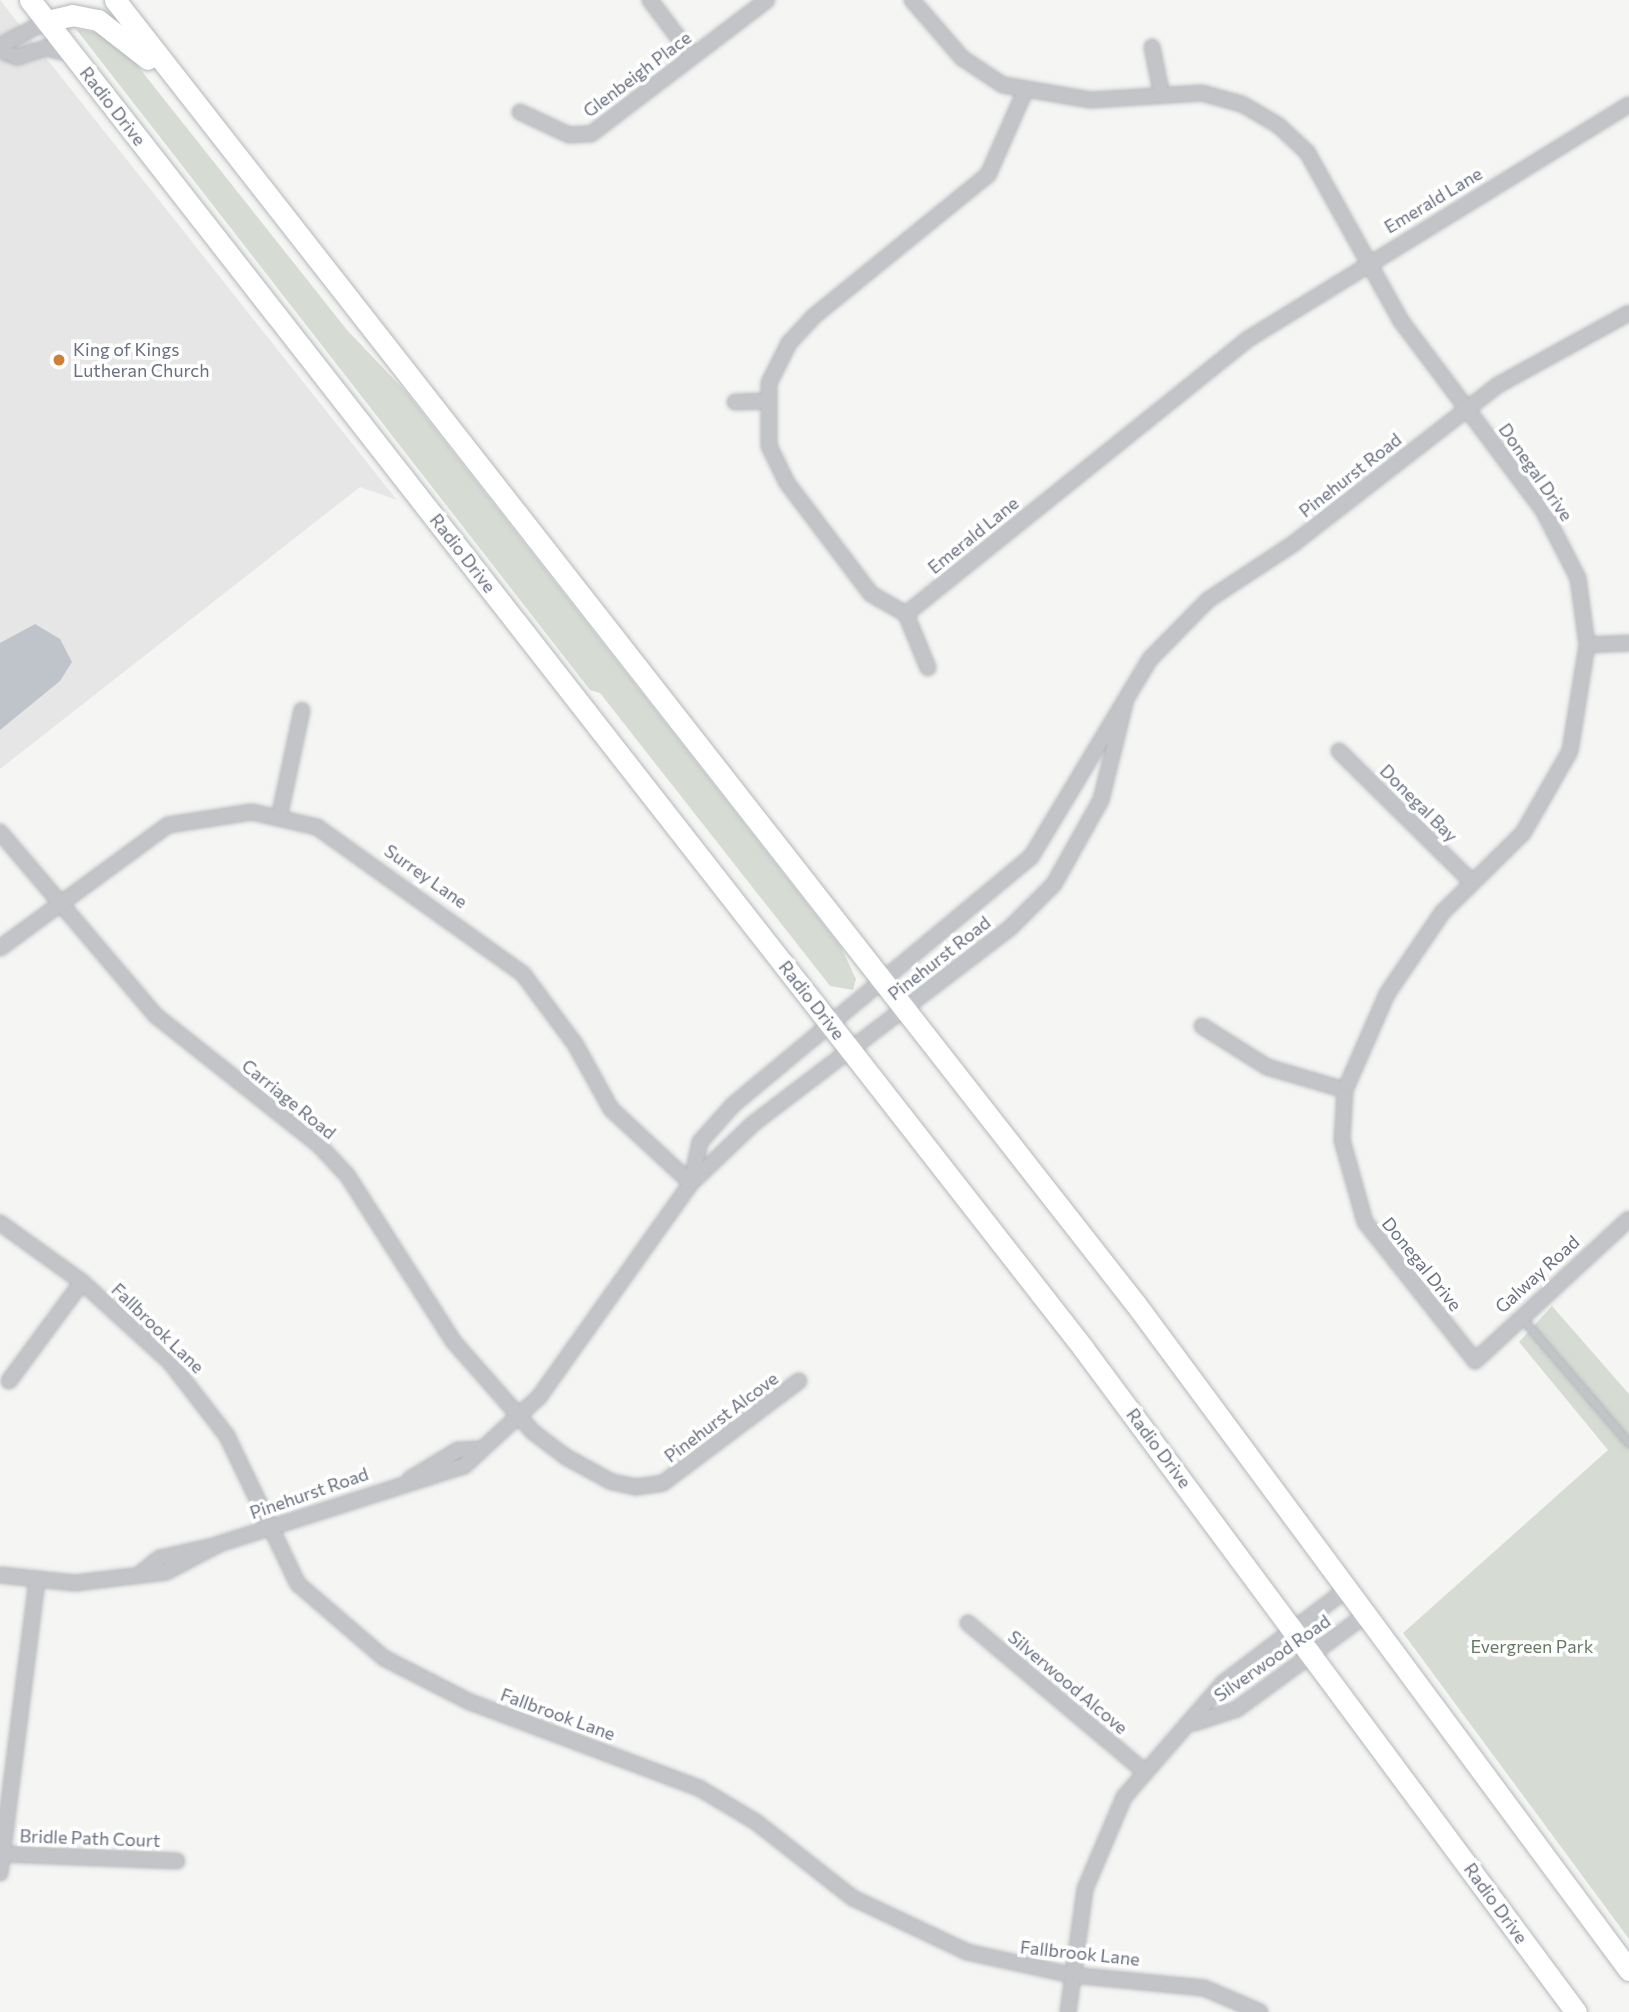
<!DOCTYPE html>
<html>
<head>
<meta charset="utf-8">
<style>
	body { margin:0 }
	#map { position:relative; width:1629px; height:2012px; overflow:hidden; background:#f5f6f3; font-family:Commissioner,sans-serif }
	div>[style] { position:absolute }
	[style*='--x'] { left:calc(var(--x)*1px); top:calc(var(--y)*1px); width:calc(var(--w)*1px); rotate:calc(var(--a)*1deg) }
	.built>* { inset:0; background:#e6e6e6 }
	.green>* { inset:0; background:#d6dcd4 }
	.water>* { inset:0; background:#bfc4cb }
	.roads { filter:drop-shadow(0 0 2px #b4b7bc) drop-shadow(0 0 2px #b4b7bc) }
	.service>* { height:7px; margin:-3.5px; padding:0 3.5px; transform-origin:3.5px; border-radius:3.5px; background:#c2c4c8 }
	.minor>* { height:14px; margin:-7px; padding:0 7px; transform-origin:7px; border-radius:7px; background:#c2c4c8 }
	.secondary>* { height:21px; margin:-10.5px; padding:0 10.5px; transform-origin:10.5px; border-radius:10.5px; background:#fff }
	.dots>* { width:19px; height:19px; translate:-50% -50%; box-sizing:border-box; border:4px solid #fff; border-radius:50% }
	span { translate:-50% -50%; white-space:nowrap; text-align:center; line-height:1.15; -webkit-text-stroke:7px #fff; paint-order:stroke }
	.street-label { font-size:18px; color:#687081 }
	.poi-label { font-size:18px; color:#687081 }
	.left { translate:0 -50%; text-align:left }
	.park-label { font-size:18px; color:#667966 }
</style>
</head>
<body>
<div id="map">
	<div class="built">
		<i style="clip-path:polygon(0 0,397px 500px,360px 487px,0 769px)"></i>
	</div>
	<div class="green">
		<i style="clip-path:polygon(76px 29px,98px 33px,129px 55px,347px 330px,406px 392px,841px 947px,856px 979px,853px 990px,830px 986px,600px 693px,590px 690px)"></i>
		<i style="clip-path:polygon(1552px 1306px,1629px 1394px,1629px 1939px,1403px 1633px,1608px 1450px,1519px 1342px)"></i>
	</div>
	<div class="water">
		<i style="clip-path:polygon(35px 624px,60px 639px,72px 662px,60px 681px,0 730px,0 643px)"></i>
	</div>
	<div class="roads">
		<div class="service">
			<i style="--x:1520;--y:1316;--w:167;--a:49.4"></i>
		</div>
		<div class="minor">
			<i style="--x:650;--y:0;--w:70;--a:53.1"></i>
			<i style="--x:912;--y:0;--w:77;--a:49.2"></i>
			<i style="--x:962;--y:58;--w:49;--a:33.4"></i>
			<i style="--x:1003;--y:85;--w:89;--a:9.7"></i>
			<i style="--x:1091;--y:100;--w:111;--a:-3.6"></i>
			<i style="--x:1202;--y:93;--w:41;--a:15.4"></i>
			<i style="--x:1242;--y:104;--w:42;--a:30.3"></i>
			<i style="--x:1278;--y:125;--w:40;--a:43"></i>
			<i style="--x:1307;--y:152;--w:193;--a:60.9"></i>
			<i style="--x:1401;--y:321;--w:236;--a:53.1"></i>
			<i style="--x:1543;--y:510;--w:76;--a:62.8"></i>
			<i style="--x:1578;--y:578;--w:68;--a:82.3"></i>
			<i style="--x:1587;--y:645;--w:107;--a:99.1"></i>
			<i style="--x:1570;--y:751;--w:95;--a:119.8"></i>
			<i style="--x:1523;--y:833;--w:114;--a:135.4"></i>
			<i style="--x:1442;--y:913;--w:98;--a:124.2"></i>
			<i style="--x:1387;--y:994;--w:105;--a:113.6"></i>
			<i style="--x:1345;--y:1090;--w:50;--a:93.4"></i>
			<i style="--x:1342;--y:1140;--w:85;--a:74.3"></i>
			<i style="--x:1365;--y:1222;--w:177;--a:51.6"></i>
			<i style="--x:1475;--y:1361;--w:209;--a:-42.7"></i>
			<i style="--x:1152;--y:47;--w:45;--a:78.4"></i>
			<i style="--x:6;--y:53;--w:12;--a:20"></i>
			<i style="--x:17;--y:57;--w:29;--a:-18"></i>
			<i style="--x:45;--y:48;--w:27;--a:13"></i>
			<i style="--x:6;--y:53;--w:10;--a:-96"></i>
			<i style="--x:5;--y:43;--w:47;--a:-27.6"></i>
			<i style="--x:520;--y:112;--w:54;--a:25.1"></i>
			<i style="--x:569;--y:135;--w:22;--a:-3"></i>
			<i style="--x:591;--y:134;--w:221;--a:-37.3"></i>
			<i style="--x:735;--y:402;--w:31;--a:-2"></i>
			<i style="--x:906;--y:614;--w:439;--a:-38.8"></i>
			<i style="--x:1248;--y:339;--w:447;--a:-31.6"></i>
			<i style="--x:906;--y:614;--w:40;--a:-150.3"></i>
			<i style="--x:871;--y:594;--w:139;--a:-127.1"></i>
			<i style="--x:787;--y:483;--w:41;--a:-115.9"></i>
			<i style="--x:769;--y:446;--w:63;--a:-90"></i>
			<i style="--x:769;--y:383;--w:45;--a:-63.4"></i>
			<i style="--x:789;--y:343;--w:35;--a:-47"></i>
			<i style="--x:813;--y:317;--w:225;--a:-39.1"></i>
			<i style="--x:988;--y:175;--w:92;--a:-66.2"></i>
			<i style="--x:906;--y:614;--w:58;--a:67.8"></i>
			<i style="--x:1587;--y:645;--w:42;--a:-2.7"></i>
			<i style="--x:1339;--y:751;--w:187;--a:44.6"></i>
			<i style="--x:279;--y:818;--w:110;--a:-78"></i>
			<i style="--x:0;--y:832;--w:240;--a:49.7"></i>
			<i style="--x:155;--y:1015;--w:208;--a:38.4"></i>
			<i style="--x:318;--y:1144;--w:42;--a:46.9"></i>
			<i style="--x:347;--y:1175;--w:197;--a:57.4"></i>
			<i style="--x:453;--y:1341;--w:121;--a:48.7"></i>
			<i style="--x:533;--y:1432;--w:41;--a:37.1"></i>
			<i style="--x:566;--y:1457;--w:52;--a:28.5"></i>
			<i style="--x:612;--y:1482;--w:25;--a:12"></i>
			<i style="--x:636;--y:1487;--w:27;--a:-8"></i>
			<i style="--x:663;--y:1483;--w:170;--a:-36.9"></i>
			<i style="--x:0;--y:948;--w:208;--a:-36.2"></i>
			<i style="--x:168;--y:825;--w:85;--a:-8.8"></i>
			<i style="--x:252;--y:812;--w:67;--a:13"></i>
			<i style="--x:317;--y:827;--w:253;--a:35.5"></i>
			<i style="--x:523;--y:974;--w:87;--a:53.4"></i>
			<i style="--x:575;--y:1044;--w:74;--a:61"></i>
			<i style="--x:611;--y:1109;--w:109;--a:42.8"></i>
			<i style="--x:1202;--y:1026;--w:77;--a:32.2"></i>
			<i style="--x:1267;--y:1067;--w:81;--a:16.4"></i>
			<i style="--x:691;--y:1183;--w:42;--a:-77.6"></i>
			<i style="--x:700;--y:1142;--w:50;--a:-48.3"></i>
			<i style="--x:733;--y:1105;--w:388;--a:-39.8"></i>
			<i style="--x:1031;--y:857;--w:231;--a:-59"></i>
			<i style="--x:1150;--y:659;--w:83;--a:-45.5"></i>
			<i style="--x:1208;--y:600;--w:102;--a:-33.4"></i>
			<i style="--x:1293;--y:544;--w:259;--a:-37.8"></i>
			<i style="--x:1498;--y:385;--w:149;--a:-28.8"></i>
			<i style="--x:0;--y:1223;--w:101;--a:35.7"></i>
			<i style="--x:82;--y:1282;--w:119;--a:42.3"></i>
			<i style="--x:170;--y:1362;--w:93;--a:52.4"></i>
			<i style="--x:227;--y:1436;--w:164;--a:64.4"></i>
			<i style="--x:298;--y:1584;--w:113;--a:40.7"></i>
			<i style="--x:384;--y:1658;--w:97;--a:27.1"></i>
			<i style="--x:470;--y:1702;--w:245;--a:20.6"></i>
			<i style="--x:699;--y:1788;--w:66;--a:30.8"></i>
			<i style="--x:756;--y:1822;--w:123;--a:38.1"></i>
			<i style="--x:853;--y:1898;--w:126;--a:25.3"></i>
			<i style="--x:967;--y:1952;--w:107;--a:12.4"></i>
			<i style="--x:1072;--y:1975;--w:133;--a:5.6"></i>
			<i style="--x:1204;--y:1988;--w:61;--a:23.2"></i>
			<i style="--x:9;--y:1381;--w:123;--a:-53.6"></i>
			<i style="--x:410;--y:1479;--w:56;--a:-31.1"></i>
			<i style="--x:458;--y:1450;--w:21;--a:-3"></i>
			<i style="--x:142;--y:1572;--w:23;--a:-38"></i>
			<i style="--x:160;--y:1558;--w:59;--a:-12.6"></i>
			<i style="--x:0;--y:1575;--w:75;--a:6.1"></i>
			<i style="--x:75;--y:1583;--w:92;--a:-6.9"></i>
			<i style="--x:166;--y:1572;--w:60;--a:-27.8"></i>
			<i style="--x:219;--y:1544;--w:257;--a:-17.7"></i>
			<i style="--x:464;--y:1466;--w:102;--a:-42.6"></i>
			<i style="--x:539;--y:1397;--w:262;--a:-54.6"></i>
			<i style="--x:691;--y:1183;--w:87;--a:-43.6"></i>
			<i style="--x:754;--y:1123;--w:322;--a:-37.3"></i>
			<i style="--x:1010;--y:928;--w:62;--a:-45"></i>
			<i style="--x:1054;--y:884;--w:96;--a:-60.8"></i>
			<i style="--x:1101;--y:800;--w:100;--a:-76.1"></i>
			<i style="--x:968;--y:1623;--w:230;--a:40.1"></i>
			<i style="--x:1194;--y:1723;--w:45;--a:-18"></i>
			<i style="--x:1237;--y:1709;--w:161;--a:-36.2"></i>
			<i style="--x:2;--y:1854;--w:175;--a:2.3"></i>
			<i style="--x:0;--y:1873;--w:295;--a:-82.8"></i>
			<i style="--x:1068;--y:2012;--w:124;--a:-82.1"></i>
			<i style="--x:1085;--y:1889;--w:100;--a:-67"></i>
			<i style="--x:1124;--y:1797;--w:151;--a:-49"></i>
			<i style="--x:1223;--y:1683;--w:157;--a:-37.2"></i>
		</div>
		<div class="secondary">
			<i style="--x:30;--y:0;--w:1711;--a:52"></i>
			<i style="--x:1083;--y:1348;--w:827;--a:53.41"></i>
			<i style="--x:115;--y:0;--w:1655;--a:51.95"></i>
			<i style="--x:1135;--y:1303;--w:830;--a:53.48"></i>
			<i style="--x:47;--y:21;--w:26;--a:-13"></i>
			<i style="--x:72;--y:15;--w:26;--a:11"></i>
			<i style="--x:98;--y:20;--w:63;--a:38"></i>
		</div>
	</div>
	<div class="dots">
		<i style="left:59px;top:360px;background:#d07e38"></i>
	</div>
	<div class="street-label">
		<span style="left:637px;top:74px;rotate:-37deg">Glenbeigh Place</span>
		<span style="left:113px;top:106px;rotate:52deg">Radio Drive</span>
		<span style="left:1433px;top:200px;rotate:-31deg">Emerald Lane</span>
		<span style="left:1536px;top:472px;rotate:55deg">Donegal Drive</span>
		<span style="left:1350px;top:475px;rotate:-38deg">Pinehurst Road</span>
		<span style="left:973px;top:535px;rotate:-39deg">Emerald Lane</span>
		<span style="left:463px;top:553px;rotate:52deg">Radio Drive</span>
		<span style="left:1419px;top:803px;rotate:45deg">Donegal Bay</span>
		<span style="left:426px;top:876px;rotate:35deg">Surrey Lane</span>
		<span style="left:939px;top:958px;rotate:-38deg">Pinehurst Road</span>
		<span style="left:812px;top:1000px;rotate:52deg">Radio Drive</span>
		<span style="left:289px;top:1099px;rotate:39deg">Carriage Road</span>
		<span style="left:1422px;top:1264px;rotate:51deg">Donegal Drive</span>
		<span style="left:1537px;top:1274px;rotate:-42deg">Galway Road</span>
		<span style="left:158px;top:1328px;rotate:44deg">Fallbrook Lane</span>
		<span style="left:721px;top:1417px;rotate:-37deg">Pinehurst Alcove</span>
		<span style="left:1159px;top:1448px;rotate:53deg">Radio Drive</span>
		<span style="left:309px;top:1493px;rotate:-19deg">Pinehurst Road</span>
		<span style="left:1272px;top:1658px;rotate:-35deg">Silverwood Road</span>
		<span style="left:1068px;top:1682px;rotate:40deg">Silverwood Alcove</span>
		<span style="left:558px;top:1714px;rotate:20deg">Fallbrook Lane</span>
		<span style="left:90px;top:1838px;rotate:2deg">Bridle Path Court</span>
		<span style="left:1496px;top:1903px;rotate:54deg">Radio Drive</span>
		<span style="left:1080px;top:1953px;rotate:6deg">Fallbrook Lane</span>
	</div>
	<div class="poi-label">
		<span class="left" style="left:73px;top:360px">King of Kings<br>Lutheran Church</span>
	</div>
	<div class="park-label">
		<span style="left:1532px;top:1646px">Evergreen Park</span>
	</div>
</div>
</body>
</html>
